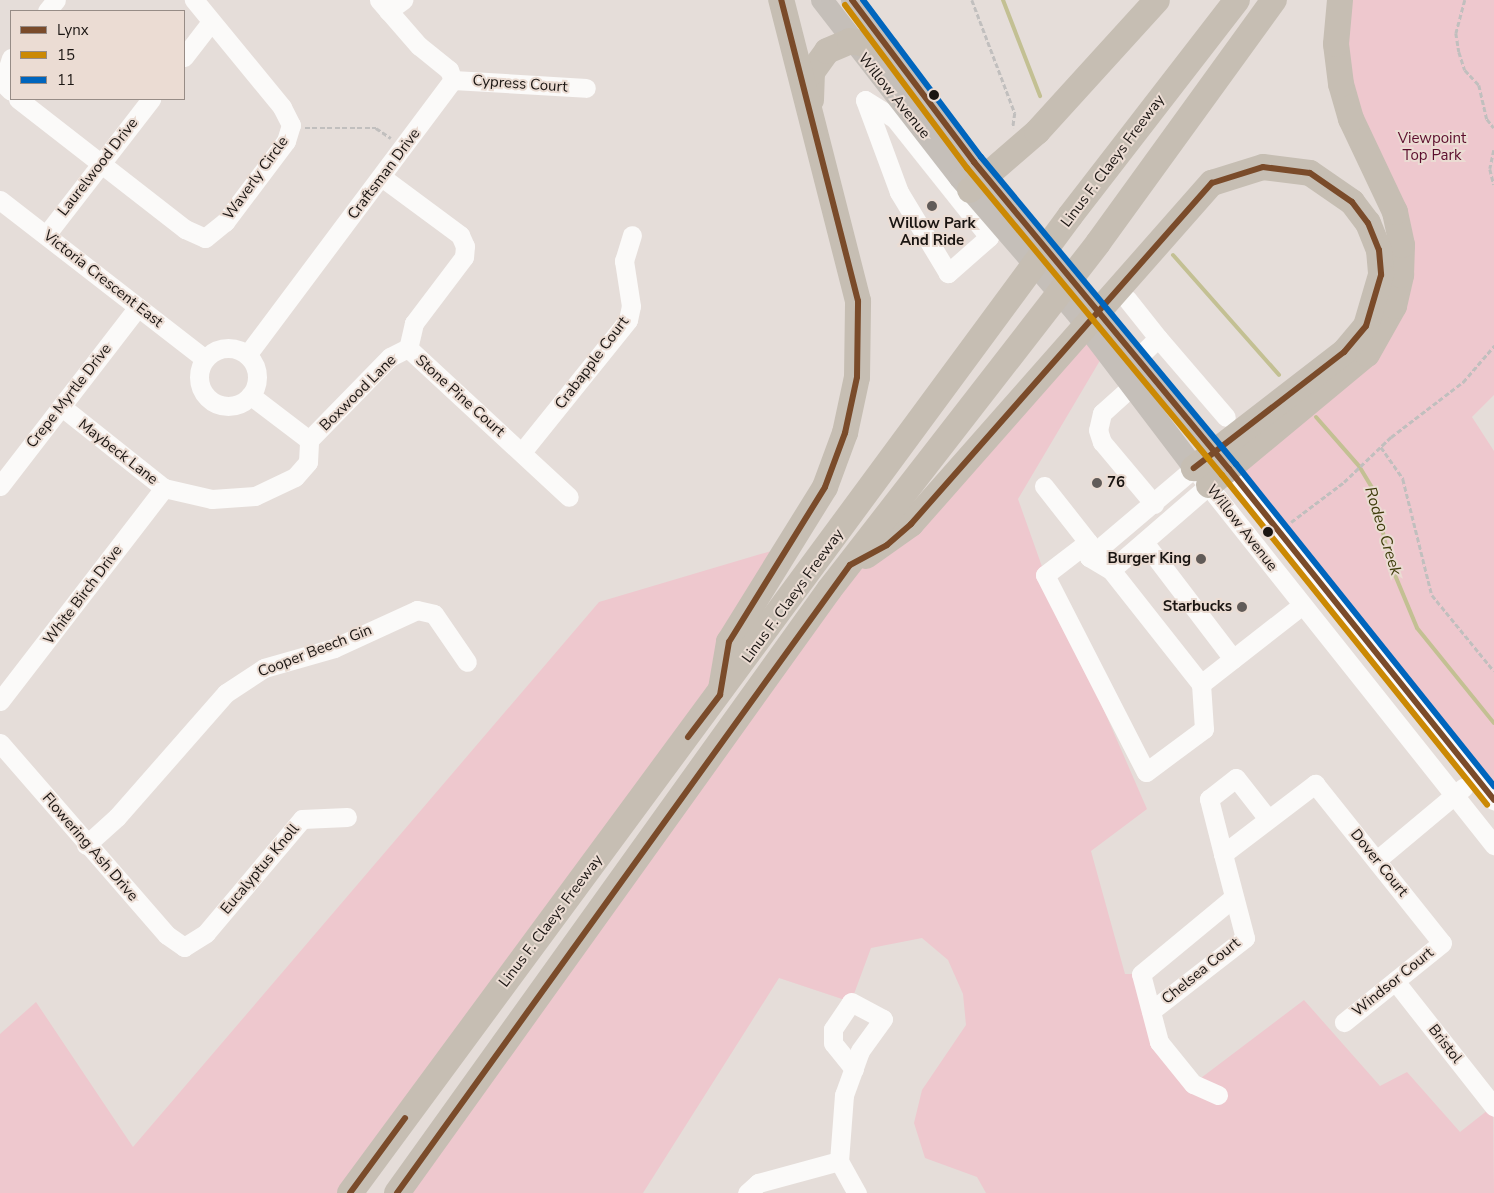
<!DOCTYPE html>
<html>
<head>
<meta charset="utf-8">
<style>
	body { margin:0 }
	#map { position:relative; width:1494px; height:1193px; overflow:hidden; background:#e5ddd9; font-family:"Nunito Sans",sans-serif }
	div>[style] { position:absolute }
	[style*='--x'] { left:calc(var(--x)*1px); top:calc(var(--y)*1px); width:calc(var(--w)*1px); rotate:calc(var(--a)*1deg) }
	.green>* { inset:0; background:#eec8ce }
	.stream>* { height:4px; margin:-2px; padding:0 2px; transform-origin:2px; border-radius:2px; background:#c3c093 }
	.path>* { height:2.5px; margin-top:-1.25px; transform-origin:0; background:repeating-linear-gradient(90deg,#c1bfbe 0 5px,transparent 0 7.5px) }
	.minor>* { height:19px; margin:-9.5px; padding:0 9.5px; transform-origin:9.5px; border-radius:9.5px; background:#fbfaf9 }
	.minor>.ring { margin:-9.5px; padding:0; box-sizing:content-box; background:none; border:19px solid #fbfaf9; border-radius:50% }
	.major>* { height:22px; margin:-11px; padding:0 11px; transform-origin:11px; border-radius:11px; background:#c5bfb9 }
	.highway>* { height:26px; margin:-13px; padding:0 13px; transform-origin:13px; border-radius:13px; background:#c6beb3 }
	.bus-1>* { height:6px; margin:-3px; padding:0 3px; transform-origin:3px; border-radius:3px; background:#7a4b2a }
	.bus-2>* { height:6px; margin:-3px; padding:0 3px; transform-origin:3px; border-radius:3px; background:#cb8904 }
	.bus-3>* { height:6px; margin:-3px; padding:0 3px; transform-origin:3px; border-radius:3px; background:#0065bd }
	.dots>* { width:14px; height:14px; translate:-50% -50%; box-sizing:border-box; border:2px solid #ebdcd3; border-radius:50% }
	span { translate:-50% -50%; white-space:nowrap; text-align:center; line-height:1.15; -webkit-text-stroke:4px #ebdcd3; paint-order:stroke }
	.street-label { font-size:15px; color:#1a1512 }
	.park-label { font-size:15px; color:#5b0d2c }
	.poi-label { font-size:15px; color:#1a1512; font-weight:700 }
	.left { translate:0 -50%; text-align:left }
	.right { translate:-100% -50%; text-align:right }
	.water-label { font-size:16px; color:#3f3d0c; font-style:italic }
	.legend { position:absolute; left:10px; top:10px; width:175px; height:90px; box-sizing:border-box; background:#ebdcd3; border:1px solid #978c86; margin:0; padding:6px 9px; list-style:none; font-size:15px; color:#1a1512 }
	.legend li { display:flex; align-items:center; gap:10px; height:25px }
	.legend b { width:25px; border:1px solid #978c86 }
</style>
</head>
<body>
<div id="map">
	<div class="green">
		<i style="clip-path:polygon(1340px 0,1494px 0,1494px 395px,1472px 417px,1494px 451px,1494px 800px,1229px 469px,1357px 363px,1402px 245px,1351px 119px)"></i>
		<i style="clip-path:polygon(1085px 324px,1105px 352px,1018px 499px,1045px 575px,1147px 809px,1091px 851px,1125px 974px,1141px 974px,1151px 1011px,1193px 1084px,1304px 1000px,1380px 1086px,1407px 1072px,1460px 1132px,1493px 1106px,1494px 1193px,986px 1193px,977px 1177px,925px 1158px,914px 1123px,922px 1090px,966px 1025px,963px 994px,948px 960px,922px 938px,871px 948px,851px 1002px,779px 978px,643px 1193px,397px 1193px,829px 590px,887px 545px)"></i>
		<i style="clip-path:polygon(798px 543px,720px 698px,348px 1193px,0 1193px,0 1034px,36px 1002px,133px 1147px,599px 602px)"></i>
	</div>
	<div class="stream">
		<i style="--x:1003;--y:0;--w:103;--a:68.9"></i>
		<i style="--x:1173;--y:255;--w:160;--a:48.5"></i>
		<i style="--x:1316;--y:417;--w:65;--a:48.7"></i>
		<i style="--x:1359;--y:466;--w:27;--a:59"></i>
		<i style="--x:1373;--y:489;--w:76;--a:77.1"></i>
		<i style="--x:1390;--y:563;--w:70;--a:67.4"></i>
		<i style="--x:1417;--y:628;--w:122;--a:51"></i>
	</div>
	<div class="path">
		<i style="--x:972;--y:0;--w:121;--a:69.2"></i>
		<i style="--x:1015;--y:113;--w:15;--a:98"></i>
		<i style="--x:1465;--y:0;--w:34;--a:105"></i>
		<i style="--x:1456;--y:33;--w:19;--a:81"></i>
		<i style="--x:1459;--y:52;--w:19;--a:72"></i>
		<i style="--x:1465;--y:70;--w:21;--a:47"></i>
		<i style="--x:1479;--y:85;--w:35;--a:77"></i>
		<i style="--x:1487;--y:119;--w:11;--a:52"></i>
		<i style="--x:305;--y:128;--w:71;--a:0"></i>
		<i style="--x:376;--y:128;--w:18;--a:34"></i>
		<i style="--x:1494;--y:150;--w:19;--a:102"></i>
		<i style="--x:1490;--y:169;--w:16;--a:76"></i>
		<i style="--x:1381;--y:447;--w:39;--a:55"></i>
		<i style="--x:1403;--y:479;--w:120;--a:76"></i>
		<i style="--x:1432;--y:595;--w:98;--a:50.8"></i>
		<i style="--x:1291;--y:522;--w:66;--a:-37"></i>
		<i style="--x:1344;--y:482;--w:65;--a:-43.8"></i>
		<i style="--x:1391;--y:437;--w:91;--a:-37.4"></i>
		<i style="--x:1463;--y:382;--w:48;--a:-49.3"></i>
	</div>
	<div class="minor">
		<i style="--x:47;--y:11;--w:14;--a:-51"></i>
		<i style="--x:388;--y:11;--w:19;--a:-36"></i>
		<i style="--x:184;--y:57;--w:44;--a:-52.4"></i>
		<i style="--x:11;--y:58;--w:26;--a:108"></i>
		<i style="--x:3;--y:83;--w:11;--a:45"></i>
		<i style="--x:453;--y:80;--w:133;--a:3.4"></i>
		<i style="--x:18;--y:99;--w:212;--a:37.9"></i>
		<i style="--x:185;--y:229;--w:22;--a:24"></i>
		<i style="--x:205;--y:238;--w:26;--a:-39"></i>
		<i style="--x:225;--y:222;--w:101;--a:-53"></i>
		<i style="--x:286;--y:141;--w:17;--a:-73"></i>
		<i style="--x:291;--y:125;--w:20;--a:-117"></i>
		<i style="--x:282;--y:107;--w:139;--a:-129.4"></i>
		<i style="--x:865;--y:100;--w:36;--a:32"></i>
		<i style="--x:895;--y:119;--w:151;--a:51.5"></i>
		<i style="--x:989;--y:237;--w:55;--a:138.7"></i>
		<i style="--x:948;--y:273;--w:95;--a:-121.2"></i>
		<i style="--x:899;--y:192;--w:98;--a:-110.3"></i>
		<i style="--x:383;--y:178;--w:96;--a:36.5"></i>
		<i style="--x:460;--y:235;--w:12;--a:66"></i>
		<i style="--x:465;--y:246;--w:11;--a:95"></i>
		<i style="--x:464;--y:257;--w:83;--a:127.1"></i>
		<i style="--x:414;--y:323;--w:26;--a:103"></i>
		<i style="--x:408;--y:348;--w:219;--a:42.8"></i>
		<i style="--x:0;--y:200;--w:259;--a:37.8"></i>
		<i style="--x:46;--y:235;--w:172;--a:-52.3"></i>
		<i style="--x:1127;--y:299;--w:50;--a:51.5"></i>
		<i style="--x:1158;--y:338;--w:30;--a:136"></i>
		<i style="--x:1158;--y:338;--w:104;--a:49.3"></i>
		<i class="ring" style="left:199px;top:348px;width:39px;height:39px"></i>
		<i style="--x:247;--y:355;--w:344;--a:-53.2"></i>
		<i style="--x:453;--y:80;--w:11;--a:-112"></i>
		<i style="--x:449;--y:70;--w:38;--a:-141"></i>
		<i style="--x:419;--y:46;--w:61;--a:-131"></i>
		<i style="--x:1131;--y:387;--w:39;--a:138"></i>
		<i style="--x:1102;--y:413;--w:17;--a:103"></i>
		<i style="--x:1098;--y:430;--w:13;--a:72"></i>
		<i style="--x:1102;--y:442;--w:81;--a:50"></i>
		<i style="--x:62;--y:407;--w:130;--a:38.5"></i>
		<i style="--x:164;--y:488;--w:49;--a:12.9"></i>
		<i style="--x:212;--y:499;--w:43;--a:-4"></i>
		<i style="--x:255;--y:496;--w:44;--a:-25.4"></i>
		<i style="--x:295;--y:477;--w:20;--a:-49"></i>
		<i style="--x:308;--y:462;--w:22;--a:-87"></i>
		<i style="--x:309;--y:440;--w:74;--a:-142.7"></i>
		<i style="--x:309;--y:440;--w:116;--a:-45.7"></i>
		<i style="--x:390;--y:357;--w:20;--a:-27"></i>
		<i style="--x:522;--y:452;--w:169;--a:-51.2"></i>
		<i style="--x:628;--y:320;--w:14;--a:-78"></i>
		<i style="--x:631;--y:306;--w:46;--a:-98.8"></i>
		<i style="--x:624;--y:261;--w:27;--a:-73"></i>
		<i style="--x:1222;--y:461;--w:435;--a:51.3"></i>
		<i style="--x:0;--y:486;--w:226;--a:-52.4"></i>
		<i style="--x:1044;--y:486;--w:71;--a:51.8"></i>
		<i style="--x:1088;--y:542;--w:15;--a:86"></i>
		<i style="--x:1089;--y:557;--w:26;--a:31"></i>
		<i style="--x:1111;--y:570;--w:145;--a:51.7"></i>
		<i style="--x:1201;--y:684;--w:128;--a:-38"></i>
		<i style="--x:1088;--y:542;--w:54;--a:142.5"></i>
		<i style="--x:1045;--y:575;--w:221;--a:62.9"></i>
		<i style="--x:1146;--y:772;--w:72;--a:-36.6"></i>
		<i style="--x:1204;--y:729;--w:45;--a:-93.8"></i>
		<i style="--x:1144;--y:542;--w:147;--a:52.7"></i>
		<i style="--x:1089;--y:557;--w:138;--a:-40.3"></i>
		<i style="--x:1194;--y:468;--w:482;--a:51.5"></i>
		<i style="--x:1111;--y:570;--w:130;--a:-40.9"></i>
		<i style="--x:0;--y:701;--w:269;--a:-52.4"></i>
		<i style="--x:0;--y:743;--w:254;--a:49"></i>
		<i style="--x:167;--y:935;--w:21;--a:35"></i>
		<i style="--x:184;--y:947;--w:26;--a:-32"></i>
		<i style="--x:206;--y:933;--w:149;--a:-49.9"></i>
		<i style="--x:302;--y:819;--w:45;--a:-2.5"></i>
		<i style="--x:86;--y:845;--w:42;--a:-42.1"></i>
		<i style="--x:117;--y:817;--w:165;--a:-48.7"></i>
		<i style="--x:226;--y:693;--w:45;--a:-33.3"></i>
		<i style="--x:264;--y:668;--w:73;--a:-15.9"></i>
		<i style="--x:334;--y:648;--w:91;--a:-24.6"></i>
		<i style="--x:417;--y:610;--w:17;--a:13"></i>
		<i style="--x:434;--y:614;--w:58;--a:55.5"></i>
		<i style="--x:1223;--y:854;--w:57;--a:-104.3"></i>
		<i style="--x:1209;--y:799;--w:34;--a:-38"></i>
		<i style="--x:1236;--y:778;--w:52;--a:52"></i>
		<i style="--x:1378;--y:859;--w:111;--a:-39.9"></i>
		<i style="--x:1395;--y:981;--w:160;--a:51.8"></i>
		<i style="--x:1151;--y:1011;--w:119;--a:-37.8"></i>
		<i style="--x:1245;--y:938;--w:87;--a:-104.7"></i>
		<i style="--x:1223;--y:854;--w:116;--a:-37.3"></i>
		<i style="--x:1315;--y:784;--w:203;--a:51.4"></i>
		<i style="--x:1442;--y:943;--w:126;--a:141.1"></i>
		<i style="--x:854;--y:1069;--w:33;--a:-129"></i>
		<i style="--x:833;--y:1043;--w:14;--a:-90"></i>
		<i style="--x:833;--y:1029;--w:32;--a:-56"></i>
		<i style="--x:851;--y:1002;--w:36;--a:28"></i>
		<i style="--x:883;--y:1019;--w:39;--a:126"></i>
		<i style="--x:860;--y:1051;--w:47;--a:110"></i>
		<i style="--x:844;--y:1095;--w:66;--a:94.3"></i>
		<i style="--x:839;--y:1161;--w:37;--a:61"></i>
		<i style="--x:1218;--y:1095;--w:27;--a:-156"></i>
		<i style="--x:1193;--y:1084;--w:54;--a:-129"></i>
		<i style="--x:1159;--y:1042;--w:70;--a:-104.8"></i>
		<i style="--x:1141;--y:974;--w:119;--a:-39.6"></i>
		<i style="--x:747;--y:1193;--w:15;--a:-42"></i>
		<i style="--x:758;--y:1183;--w:84;--a:-15.2"></i>
	</div>
	<div class="major">
		<i style="--x:822;--y:0;--w:225;--a:52.2"></i>
		<i style="--x:960;--y:178;--w:176;--a:49.2"></i>
		<i style="--x:1075;--y:311;--w:197;--a:52.8"></i>
		<i style="--x:852;--y:0;--w:203;--a:53"></i>
		<i style="--x:974;--y:162;--w:376;--a:50.4"></i>
	</div>
	<div class="highway">
		<i style="--x:811;--y:100;--w:28;--a:-88"></i>
		<i style="--x:812;--y:72;--w:26;--a:-54"></i>
		<i style="--x:827;--y:51;--w:25;--a:-23"></i>
		<i style="--x:850;--y:41;--w:38;--a:11"></i>
		<i style="--x:970;--y:190;--w:89;--a:-40.9"></i>
		<i style="--x:1037;--y:132;--w:178;--a:-47.7"></i>
		<i style="--x:1209;--y:485;--w:205;--a:-39.7"></i>
		<i style="--x:1367;--y:354;--w:55;--a:-60.6"></i>
		<i style="--x:1394;--y:306;--w:32;--a:-77"></i>
		<i style="--x:1401;--y:275;--w:30;--a:-88"></i>
		<i style="--x:1402;--y:245;--w:34;--a:-102"></i>
		<i style="--x:1395;--y:212;--w:103;--a:-115.3"></i>
		<i style="--x:1351;--y:119;--w:36;--a:-106"></i>
		<i style="--x:1341;--y:84;--w:40;--a:-97.1"></i>
		<i style="--x:1336;--y:44;--w:44;--a:-84.8"></i>
		<i style="--x:866;--y:556;--w:55;--a:-35.4"></i>
		<i style="--x:911;--y:524;--w:455;--a:-48.6"></i>
		<i style="--x:1212;--y:183;--w:53;--a:-17.4"></i>
		<i style="--x:1263;--y:167;--w:47;--a:7.3"></i>
		<i style="--x:1310;--y:173;--w:51;--a:34.6"></i>
		<i style="--x:1352;--y:202;--w:26;--a:53"></i>
		<i style="--x:1368;--y:223;--w:29;--a:68"></i>
		<i style="--x:1379;--y:250;--w:25;--a:85"></i>
		<i style="--x:1381;--y:275;--w:53;--a:106.4"></i>
		<i style="--x:1366;--y:326;--w:34;--a:130"></i>
		<i style="--x:1344;--y:352;--w:190;--a:142.3"></i>
		<i style="--x:721;--y:689;--w:48;--a:-80.3"></i>
		<i style="--x:729;--y:642;--w:182;--a:-58.2"></i>
		<i style="--x:825;--y:487;--w:58;--a:-69.7"></i>
		<i style="--x:845;--y:433;--w:57;--a:-77.9"></i>
		<i style="--x:857;--y:377;--w:76;--a:-89.2"></i>
		<i style="--x:858;--y:301;--w:311;--a:-104.3"></i>
		<i style="--x:350;--y:1193;--w:1214;--a:-53.61"></i>
		<i style="--x:1070;--y:216;--w:273;--a:-52.3"></i>
		<i style="--x:397;--y:1193;--w:742;--a:-54.38"></i>
		<i style="--x:829;--y:590;--w:439;--a:-52.2"></i>
		<i style="--x:1098;--y:243;--w:300;--a:-54.1"></i>
	</div>
	<div class="bus-1">
		<i style="--x:852;--y:0;--w:203;--a:53"></i>
		<i style="--x:974;--y:162;--w:399;--a:50.3"></i>
		<i style="--x:1229;--y:469;--w:424;--a:51.3"></i>
		<i style="--x:688;--y:737;--w:53;--a:-52.7"></i>
		<i style="--x:720;--y:695;--w:54;--a:-80.4"></i>
		<i style="--x:729;--y:642;--w:182;--a:-58.2"></i>
		<i style="--x:825;--y:487;--w:58;--a:-69.7"></i>
		<i style="--x:845;--y:433;--w:57;--a:-77.9"></i>
		<i style="--x:857;--y:377;--w:76;--a:-89.2"></i>
		<i style="--x:858;--y:301;--w:311;--a:-104.3"></i>
		<i style="--x:350;--y:1193;--w:93;--a:-53.7"></i>
		<i style="--x:397;--y:1193;--w:774;--a:-54.2"></i>
		<i style="--x:850;--y:565;--w:42;--a:-28.4"></i>
		<i style="--x:887;--y:545;--w:32;--a:-41"></i>
		<i style="--x:911;--y:524;--w:455;--a:-48.6"></i>
		<i style="--x:1212;--y:183;--w:53;--a:-17.4"></i>
		<i style="--x:1263;--y:167;--w:47;--a:7.3"></i>
		<i style="--x:1310;--y:173;--w:51;--a:34.6"></i>
		<i style="--x:1352;--y:202;--w:26;--a:53"></i>
		<i style="--x:1368;--y:223;--w:29;--a:68"></i>
		<i style="--x:1379;--y:250;--w:25;--a:85"></i>
		<i style="--x:1381;--y:275;--w:53;--a:106.4"></i>
		<i style="--x:1366;--y:326;--w:34;--a:130"></i>
		<i style="--x:1344;--y:352;--w:190;--a:142.3"></i>
	</div>
	<div class="bus-2">
		<i style="--x:845;--y:5;--w:204;--a:53.2"></i>
		<i style="--x:967;--y:168;--w:399;--a:50.3"></i>
		<i style="--x:1222;--y:475;--w:423;--a:51.2"></i>
	</div>
	<div class="bus-3">
		<i style="--x:863;--y:0;--w:196;--a:53.1"></i>
		<i style="--x:981;--y:157;--w:399;--a:50.3"></i>
		<i style="--x:1236;--y:464;--w:413;--a:51.3"></i>
	</div>
	<div class="dots">
		<i style="left:934px;top:95px;background:#1a1512"></i>
		<i style="left:932px;top:206px;background:#615b58"></i>
		<i style="left:1097px;top:483px;background:#615b58"></i>
		<i style="left:1268px;top:532px;background:#1a1512"></i>
		<i style="left:1201px;top:559px;background:#615b58"></i>
		<i style="left:1242px;top:607px;background:#615b58"></i>
	</div>
	<div class="street-label">
		<span style="left:520px;top:84px;rotate:4deg">Cypress Court</span>
		<span style="left:894px;top:96px;rotate:51deg">Willow Avenue</span>
		<span style="left:1113px;top:161px;rotate:-53deg">Linus F. Claeys Freeway</span>
		<span style="left:98px;top:167px;rotate:-52deg">Laurelwood Drive</span>
		<span style="left:384px;top:174px;rotate:-53deg">Craftsman Drive</span>
		<span style="left:256px;top:178px;rotate:-54deg">Waverly Circle</span>
		<span style="left:103px;top:279px;rotate:38deg">Victoria Crescent East</span>
		<span style="left:592px;top:363px;rotate:-53deg">Crabapple Court</span>
		<span style="left:358px;top:393px;rotate:-45deg">Boxwood Lane</span>
		<span style="left:69px;top:396px;rotate:-52deg">Crepe Myrtle Drive</span>
		<span style="left:460px;top:396px;rotate:42deg">Stone Pine Court</span>
		<span style="left:118px;top:452px;rotate:38deg">Maybeck Lane</span>
		<span style="left:1242px;top:528px;rotate:52deg">Willow Avenue</span>
		<span style="left:83px;top:595px;rotate:-53deg">White Birch Drive</span>
		<span style="left:793px;top:596px;rotate:-54deg">Linus F. Claeys Freeway</span>
		<span style="left:315px;top:651px;rotate:-21deg">Cooper Beech Gin</span>
		<span style="left:90px;top:847px;rotate:49deg">Flowering Ash Drive</span>
		<span style="left:1379px;top:863px;rotate:51deg">Dover Court</span>
		<span style="left:260px;top:869px;rotate:-50deg">Eucalyptus Knoll</span>
		<span style="left:551px;top:921px;rotate:-53deg">Linus F. Claeys Freeway</span>
		<span style="left:1201px;top:971px;rotate:-39deg">Chelsea Court</span>
		<span style="left:1393px;top:982px;rotate:-39deg">Windsor Court</span>
		<span style="left:1445px;top:1044px;rotate:52deg">Bristol</span>
	</div>
	<div class="park-label">
		<span style="left:1432px;top:147px">Viewpoint<br>Top Park</span>
	</div>
	<div class="poi-label">
		<span style="left:932px;top:232px">Willow Park<br>And Ride</span>
		<span class="left" style="left:1107px;top:483px">76</span>
		<span class="right" style="left:1191px;top:559px">Burger King</span>
		<span class="right" style="left:1232px;top:607px">Starbucks</span>
	</div>
	<div class="water-label">
		<span style="left:1383px;top:531px;rotate:73deg">Rodeo Creek</span>
	</div>
	<ul class="legend">
	<li><b style="height:6px;background:#7a4b2a"></b>Lynx</li>
	<li><b style="height:6px;background:#cb8904"></b>15</li>
	<li><b style="height:6px;background:#0065bd"></b>11</li>
	</ul>
</div>
</body>
</html>
